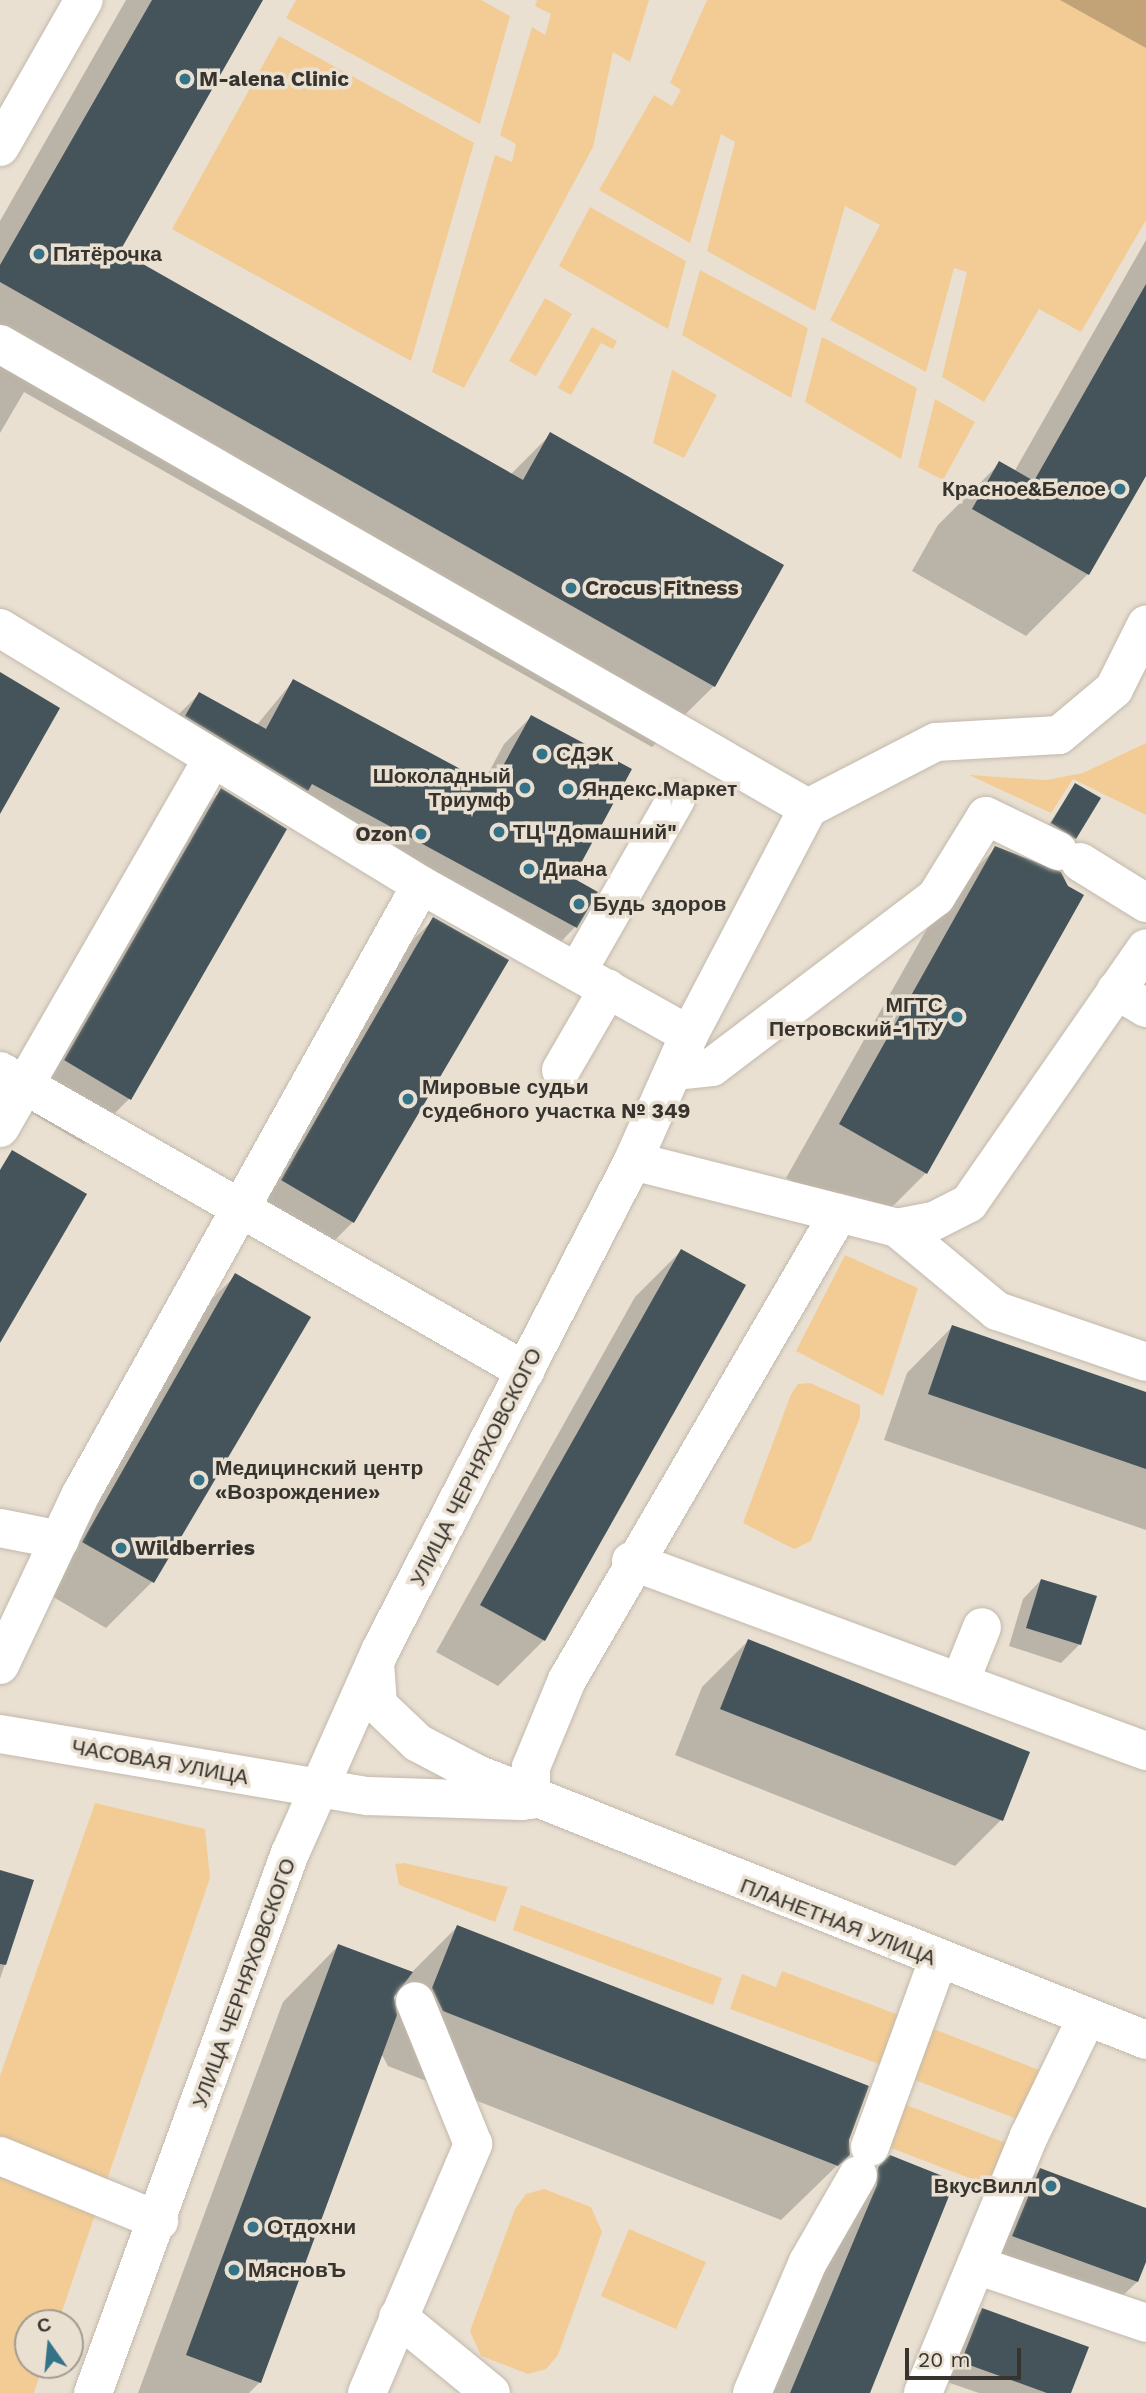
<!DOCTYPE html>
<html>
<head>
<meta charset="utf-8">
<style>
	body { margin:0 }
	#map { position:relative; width:1146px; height:2393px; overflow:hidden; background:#e9e0d2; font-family:"Work Sans",sans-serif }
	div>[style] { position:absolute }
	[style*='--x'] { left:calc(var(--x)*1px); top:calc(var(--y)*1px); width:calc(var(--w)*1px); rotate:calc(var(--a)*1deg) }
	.green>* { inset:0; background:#f3cc95 }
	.shadow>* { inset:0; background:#0003 }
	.building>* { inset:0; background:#45545a }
	.roads { filter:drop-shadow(0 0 2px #c2b9ac) drop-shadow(0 0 2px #c2b9ac) }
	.minor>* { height:38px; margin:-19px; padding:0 19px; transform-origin:19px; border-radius:19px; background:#fff }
	.dots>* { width:19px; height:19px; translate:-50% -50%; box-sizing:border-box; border:4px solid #e9e0d2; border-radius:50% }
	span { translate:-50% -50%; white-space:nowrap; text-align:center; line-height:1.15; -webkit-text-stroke:7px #e9e0d2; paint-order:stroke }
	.poi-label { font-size:21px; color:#37332e; font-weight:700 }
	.left { translate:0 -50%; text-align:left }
	.right { translate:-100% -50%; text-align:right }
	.street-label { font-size:21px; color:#37332e }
	.north { position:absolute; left:14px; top:2309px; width:70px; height:70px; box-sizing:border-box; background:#e9e0d2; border:2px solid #a29b90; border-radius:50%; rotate:345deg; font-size:19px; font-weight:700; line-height:28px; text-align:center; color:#37332e }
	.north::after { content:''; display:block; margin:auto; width:24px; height:32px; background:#337287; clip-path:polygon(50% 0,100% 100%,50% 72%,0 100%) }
	.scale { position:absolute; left:905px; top:2348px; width:116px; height:32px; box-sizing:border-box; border:4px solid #37332e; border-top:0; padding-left:9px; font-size:21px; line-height:24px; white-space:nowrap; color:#37332e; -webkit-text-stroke:5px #e9e0d2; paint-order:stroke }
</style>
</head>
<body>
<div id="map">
	<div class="green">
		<i style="clip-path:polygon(296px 0,481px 0,510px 16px,480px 124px,286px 18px)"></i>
		<i style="clip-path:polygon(537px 0,649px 0,630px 62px,613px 52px,593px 147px,464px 388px,432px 372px,495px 155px,512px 162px,516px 144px,500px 135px,532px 27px,545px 35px,551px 14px,535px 6px)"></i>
		<i style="clip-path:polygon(707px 0,1146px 0,1146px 220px,1081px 332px,1039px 309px,984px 402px,942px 377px,967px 272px,954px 268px,926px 372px,830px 320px,880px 225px,845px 206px,815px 311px,707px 251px,735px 142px,721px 134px,690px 243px,599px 190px,654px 95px,672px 106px,681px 90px,670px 83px)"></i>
		<i style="clip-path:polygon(279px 36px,474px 143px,411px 361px,172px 229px)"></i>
		<i style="clip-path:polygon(590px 207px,686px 261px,668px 329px,559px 266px)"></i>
		<i style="clip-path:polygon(700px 270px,808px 328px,791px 398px,682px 335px)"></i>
		<i style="clip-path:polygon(545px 298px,572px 314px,536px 376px,509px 361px)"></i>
		<i style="clip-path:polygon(592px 327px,617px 341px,613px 349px,601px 343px,571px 395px,558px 388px)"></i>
		<i style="clip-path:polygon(822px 337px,917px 388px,901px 459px,805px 402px)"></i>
		<i style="clip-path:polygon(672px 370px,717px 395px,684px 458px,653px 443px)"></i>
		<i style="clip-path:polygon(935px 399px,975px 422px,943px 480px,918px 467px)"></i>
		<i style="clip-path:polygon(1146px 743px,1146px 815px,1073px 779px,1051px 813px,969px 775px,1046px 780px,1083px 773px)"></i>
		<i style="clip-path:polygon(845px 1255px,918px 1288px,883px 1396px,796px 1351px)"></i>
		<i style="clip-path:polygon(810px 1383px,860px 1405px,860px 1417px,811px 1541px,794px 1549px,743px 1523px,791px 1394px,798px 1384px)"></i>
		<i style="clip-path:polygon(95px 1803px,205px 1829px,210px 1878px,58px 2323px,28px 2323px,28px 2365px,43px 2365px,34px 2393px,0 2393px,0 2076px)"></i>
		<i style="clip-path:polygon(404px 1863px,508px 1887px,495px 1922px,399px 1885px,395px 1864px)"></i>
		<i style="clip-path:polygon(521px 1905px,722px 1978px,713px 2005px,513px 1930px)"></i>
		<i style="clip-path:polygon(782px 1971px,907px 2018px,890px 2068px,730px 2009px,742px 1974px,776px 1987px)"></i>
		<i style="clip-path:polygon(931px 2028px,1039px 2070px,1020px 2120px,912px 2079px)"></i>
		<i style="clip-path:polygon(901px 2103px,1006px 2143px,990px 2186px,886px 2146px)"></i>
		<i style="clip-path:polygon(544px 2189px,591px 2207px,602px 2232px,558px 2355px,546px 2369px,528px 2374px,481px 2356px,470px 2331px,515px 2209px,526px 2194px)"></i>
		<i style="clip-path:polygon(629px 2229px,706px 2262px,676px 2329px,601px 2296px)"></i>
	</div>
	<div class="shadow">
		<i style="clip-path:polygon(126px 0,261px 0,118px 252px,510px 475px,551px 434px,714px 686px,652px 747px,24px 392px,0 433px,0 221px)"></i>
		<i style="clip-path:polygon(1060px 0,1146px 0,1146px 48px)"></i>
		<i style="clip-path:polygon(1146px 240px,1146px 472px,1088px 574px,1026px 636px,912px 571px,938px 525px,999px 464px,1014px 472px)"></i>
		<i style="clip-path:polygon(293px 681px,483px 783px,504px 744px,531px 717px,571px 878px,595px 893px,575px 927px,549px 954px,172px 721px,199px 694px,256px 726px)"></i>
		<i style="clip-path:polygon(1075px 785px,1075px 838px,1066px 847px,1043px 833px)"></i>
		<i style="clip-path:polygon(221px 791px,130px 1098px,84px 1144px,20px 1106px,175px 836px)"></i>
		<i style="clip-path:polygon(996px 848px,1067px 888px,926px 1173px,872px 1227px,786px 1178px,942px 902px)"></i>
		<i style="clip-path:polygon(434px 919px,507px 960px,353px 1222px,307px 1268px,237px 1227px,388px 965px)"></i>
		<i style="clip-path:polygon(681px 1251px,544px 1640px,498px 1686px,436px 1652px,635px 1297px)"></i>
		<i style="clip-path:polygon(236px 1275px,308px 1318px,152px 1582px,106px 1628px,38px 1588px,190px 1321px)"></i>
		<i style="clip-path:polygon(952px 1327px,1146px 1393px,1146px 1530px,884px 1440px,907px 1373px)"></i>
		<i style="clip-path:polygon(1041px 1580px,1080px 1644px,1061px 1663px,1009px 1646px,1023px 1599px)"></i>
		<i style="clip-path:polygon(748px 1641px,1001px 1820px,955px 1866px,675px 1755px,702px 1687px)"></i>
		<i style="clip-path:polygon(0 1871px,32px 1882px,0 1979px)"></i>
		<i style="clip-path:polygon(evenodd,457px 1927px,848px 2139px,849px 2154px,781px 2220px,388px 2066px,381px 2053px,260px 2382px,249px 2393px,138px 2393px,283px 2002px,338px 1946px,411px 1973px,457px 1927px,400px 1988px,393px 2005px,392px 1997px,400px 1988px)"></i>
		<i style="clip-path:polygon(879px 2168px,869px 2393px,761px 2393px,823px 2224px)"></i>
		<i style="clip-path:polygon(1040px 2170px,1146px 2209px,1146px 2257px,1137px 2282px,1118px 2300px,994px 2254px,1021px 2188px)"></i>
		<i style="clip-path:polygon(982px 2310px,1069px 2393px,979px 2393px,944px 2381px,964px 2328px)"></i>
	</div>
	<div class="building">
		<i style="clip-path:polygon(152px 0,263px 0,120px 251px,523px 480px,550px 432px,784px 565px,715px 687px,0 282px,0 265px)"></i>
		<i style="clip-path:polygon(1146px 284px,1146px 476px,1089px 575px,972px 509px,999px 461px,1034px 481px)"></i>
		<i style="clip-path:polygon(0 672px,60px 708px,0 814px)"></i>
		<i style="clip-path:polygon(293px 679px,492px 786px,531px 715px,632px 769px,573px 878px,598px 892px,577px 928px,312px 784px,308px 791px,185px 716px,199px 692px,266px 729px)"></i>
		<i style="clip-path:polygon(1075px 783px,1101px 798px,1076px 839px,1051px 823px)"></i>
		<i style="clip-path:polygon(221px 788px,287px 829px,131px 1100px,64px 1060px)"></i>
		<i style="clip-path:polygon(995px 846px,1061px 872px,1068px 886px,1084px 895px,927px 1174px,839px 1124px)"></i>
		<i style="clip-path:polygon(433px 917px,509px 960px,354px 1223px,281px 1180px)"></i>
		<i style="clip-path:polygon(12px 1150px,87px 1194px,0 1343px,0 1170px)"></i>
		<i style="clip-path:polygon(681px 1249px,746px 1285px,545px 1641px,480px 1605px)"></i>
		<i style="clip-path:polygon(235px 1273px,311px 1317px,154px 1583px,82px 1542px)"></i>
		<i style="clip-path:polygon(952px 1325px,1146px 1392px,1146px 1469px,928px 1394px)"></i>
		<i style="clip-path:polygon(1041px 1579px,1097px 1596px,1081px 1645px,1026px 1628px)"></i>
		<i style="clip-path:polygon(748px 1639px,1030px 1752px,1003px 1821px,720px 1709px)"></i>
		<i style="clip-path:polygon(0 1870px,34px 1880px,6px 1965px,0 1964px)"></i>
		<i style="clip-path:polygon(457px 1925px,869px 2086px,849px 2140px,850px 2155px,838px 2166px,443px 2011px,432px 1988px)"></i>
		<i style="clip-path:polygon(338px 1944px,413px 1972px,394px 1997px,397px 2015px,261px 2383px,186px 2355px)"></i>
		<i style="clip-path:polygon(890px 2155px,955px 2181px,870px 2393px,790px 2393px,877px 2185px,878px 2167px)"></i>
		<i style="clip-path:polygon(1040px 2168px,1146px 2208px,1146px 2262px,1138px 2282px,1012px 2236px)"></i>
		<i style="clip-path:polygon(982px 2308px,1089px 2347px,1071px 2393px,1047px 2393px,961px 2362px)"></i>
	</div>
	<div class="roads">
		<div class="minor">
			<i style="--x:0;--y:147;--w:169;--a:-60.3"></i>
			<i style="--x:0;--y:344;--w:932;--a:29.87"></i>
			<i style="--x:0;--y:628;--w:493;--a:31.4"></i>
			<i style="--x:421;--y:885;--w:307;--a:29.2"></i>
			<i style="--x:689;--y:1035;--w:138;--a:114"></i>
			<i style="--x:633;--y:1161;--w:549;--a:117.31"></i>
			<i style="--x:381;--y:1649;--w:223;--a:114"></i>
			<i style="--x:290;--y:1853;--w:575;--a:110.04"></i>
			<i style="--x:1080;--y:862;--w:78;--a:31.8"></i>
			<i style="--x:577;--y:972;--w:199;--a:-60.2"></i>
			<i style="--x:1116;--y:990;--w:35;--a:31"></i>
			<i style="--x:689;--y:1035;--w:256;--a:-62.3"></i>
			<i style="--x:808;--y:808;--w:144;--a:-27.3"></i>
			<i style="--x:936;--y:742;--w:123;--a:-3.3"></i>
			<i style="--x:1059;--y:735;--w:72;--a:-39.9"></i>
			<i style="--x:1114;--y:689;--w:72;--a:-63.4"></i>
			<i style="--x:561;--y:1070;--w:94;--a:-59.9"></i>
			<i style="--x:0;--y:1071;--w:605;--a:29.74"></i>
			<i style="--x:675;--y:1071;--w:37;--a:-6"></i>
			<i style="--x:712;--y:1067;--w:281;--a:-37.2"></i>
			<i style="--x:936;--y:897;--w:95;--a:-58.3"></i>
			<i style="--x:986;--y:816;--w:80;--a:25.9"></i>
			<i style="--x:0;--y:1128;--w:427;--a:-60.1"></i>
			<i style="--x:633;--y:1161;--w:272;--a:14.2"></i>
			<i style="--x:897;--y:1228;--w:38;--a:-11"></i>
			<i style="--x:934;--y:1221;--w:39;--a:-27"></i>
			<i style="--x:969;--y:1203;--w:310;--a:-55.2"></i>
			<i style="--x:897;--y:1228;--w:130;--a:39.7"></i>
			<i style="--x:997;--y:1311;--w:157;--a:18.9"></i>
			<i style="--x:0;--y:1528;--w:61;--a:11.3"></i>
			<i style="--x:631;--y:1561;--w:549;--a:20.25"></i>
			<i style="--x:375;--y:1663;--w:42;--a:85.9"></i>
			<i style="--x:378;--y:1705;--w:55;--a:43.5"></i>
			<i style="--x:418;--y:1743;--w:67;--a:27.7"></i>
			<i style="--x:477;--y:1774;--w:720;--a:21.68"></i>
			<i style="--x:0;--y:1665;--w:189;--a:-64.7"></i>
			<i style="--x:81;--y:1494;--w:697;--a:-60.83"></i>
			<i style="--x:960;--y:1682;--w:59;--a:-68.2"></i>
			<i style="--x:0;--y:1734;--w:373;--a:9.6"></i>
			<i style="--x:368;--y:1796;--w:154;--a:1.9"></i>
			<i style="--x:531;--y:1800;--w:33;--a:-90"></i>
			<i style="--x:531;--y:1767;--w:94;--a:-67.5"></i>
			<i style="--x:567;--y:1680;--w:540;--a:-59.78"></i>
			<i style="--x:870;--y:2147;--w:199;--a:-70"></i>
			<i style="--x:0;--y:2156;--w:172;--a:22.2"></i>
			<i style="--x:976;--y:2265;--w:180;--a:18.8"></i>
			<i style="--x:398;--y:2317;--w:120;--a:39.3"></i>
			<i style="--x:367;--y:2393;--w:271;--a:-66.9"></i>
			<i style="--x:473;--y:2144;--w:154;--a:-112.1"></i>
			<i style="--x:752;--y:2393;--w:142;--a:-66.9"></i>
			<i style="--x:808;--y:2262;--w:100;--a:-60.1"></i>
			<i style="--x:923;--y:2393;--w:278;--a:-67.6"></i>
			<i style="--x:1029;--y:2136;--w:132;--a:-64"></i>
		</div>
	</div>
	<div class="dots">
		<i style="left:185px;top:79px;background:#337287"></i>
		<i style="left:39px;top:254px;background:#337287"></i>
		<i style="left:1120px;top:489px;background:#337287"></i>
		<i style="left:571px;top:588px;background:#337287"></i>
		<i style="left:542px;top:754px;background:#337287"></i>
		<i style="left:525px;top:788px;background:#337287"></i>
		<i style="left:568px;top:789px;background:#337287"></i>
		<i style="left:499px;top:832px;background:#337287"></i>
		<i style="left:421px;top:834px;background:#337287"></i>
		<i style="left:529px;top:869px;background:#337287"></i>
		<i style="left:579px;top:904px;background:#337287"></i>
		<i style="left:957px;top:1017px;background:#337287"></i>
		<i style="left:408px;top:1099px;background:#337287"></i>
		<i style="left:199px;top:1480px;background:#337287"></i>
		<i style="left:121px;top:1548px;background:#337287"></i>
		<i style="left:1051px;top:2186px;background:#337287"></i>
		<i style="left:253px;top:2227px;background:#337287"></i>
		<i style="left:234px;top:2270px;background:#337287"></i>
	</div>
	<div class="poi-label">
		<span class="left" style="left:199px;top:79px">M-alena Clinic</span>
		<span class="left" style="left:53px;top:254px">Пятёрочка</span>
		<span class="right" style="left:1106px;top:489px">Красное&amp;Белое</span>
		<span class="left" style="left:585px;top:588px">Crocus Fitness</span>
		<span class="left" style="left:556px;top:754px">СДЭК</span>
		<span class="right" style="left:511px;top:788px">Шоколадный<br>Триумф</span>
		<span class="left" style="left:582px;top:789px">Яндекс.Маркет</span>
		<span class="left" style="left:513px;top:832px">ТЦ "Домашний"</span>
		<span class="right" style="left:407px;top:834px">Ozon</span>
		<span class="left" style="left:543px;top:869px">Диана</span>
		<span class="left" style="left:593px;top:904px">Будь здоров</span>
		<span class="right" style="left:943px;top:1017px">МГТС<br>Петровский-1 ТУ</span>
		<span class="left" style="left:422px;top:1099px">Мировые судьи<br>судебного участка № 349</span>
		<span class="left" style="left:215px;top:1480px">Медицинский центр<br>«Возрождение»</span>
		<span class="left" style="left:135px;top:1548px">Wildberries</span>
		<span class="right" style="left:1037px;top:2186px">ВкусВилл</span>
		<span class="left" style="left:267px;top:2227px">Отдохни</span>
		<span class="left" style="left:248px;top:2270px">МясновЪ</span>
	</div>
	<div class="street-label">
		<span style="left:476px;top:1467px;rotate:-63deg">УЛИЦА ЧЕРНЯХОВСКОГО</span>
		<span style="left:160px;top:1762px;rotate:10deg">ЧАСОВАЯ УЛИЦА</span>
		<span style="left:838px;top:1922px;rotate:21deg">ПЛАНЕТНАЯ УЛИЦА</span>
		<span style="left:244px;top:1983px;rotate:-70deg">УЛИЦА ЧЕРНЯХОВСКОГО</span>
	</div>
	<div class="north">С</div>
	<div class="scale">20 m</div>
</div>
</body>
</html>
